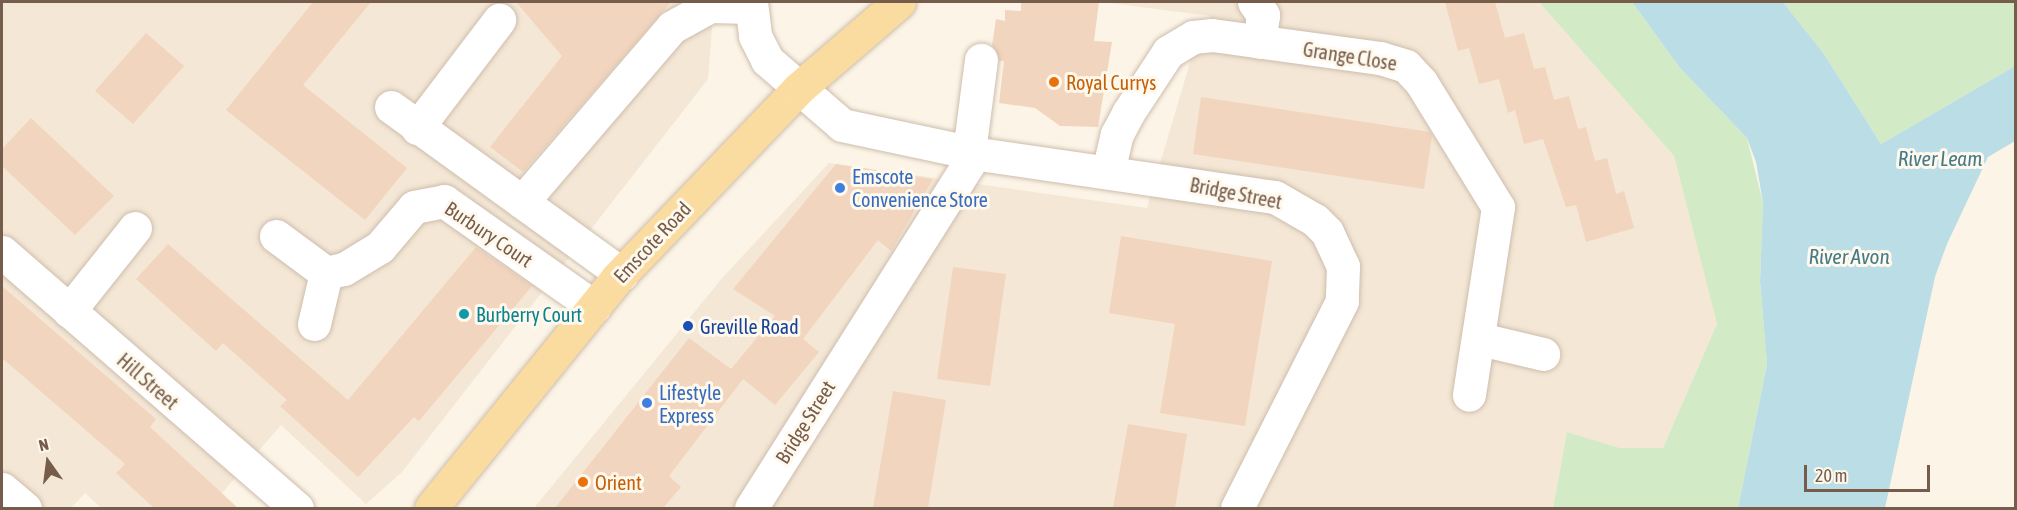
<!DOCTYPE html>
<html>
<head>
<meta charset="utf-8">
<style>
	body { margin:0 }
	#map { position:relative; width:2017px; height:510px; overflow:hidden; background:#fcf5e7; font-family:"Asap Condensed",sans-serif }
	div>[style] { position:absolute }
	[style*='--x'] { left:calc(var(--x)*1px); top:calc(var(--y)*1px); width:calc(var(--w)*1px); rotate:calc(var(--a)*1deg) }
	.residential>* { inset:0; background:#f4e7d5 }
	.green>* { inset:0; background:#d2eac5 }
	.water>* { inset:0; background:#bbdee6 }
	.building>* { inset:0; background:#f2d5be }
	.roads { filter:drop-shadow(0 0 2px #cebdad) drop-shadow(0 0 2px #cebdad) }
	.minor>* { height:33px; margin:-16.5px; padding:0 16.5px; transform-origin:16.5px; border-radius:16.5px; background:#fff }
	.major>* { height:33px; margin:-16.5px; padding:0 16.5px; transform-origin:16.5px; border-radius:16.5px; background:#fadca0 }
	.dots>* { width:16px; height:16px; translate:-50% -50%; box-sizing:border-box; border:3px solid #fff9ed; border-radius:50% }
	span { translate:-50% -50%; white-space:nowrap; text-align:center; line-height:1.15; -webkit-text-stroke:6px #fff9ed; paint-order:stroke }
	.street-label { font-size:20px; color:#765c4b }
	.food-label { font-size:20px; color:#c56008 }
	.left { translate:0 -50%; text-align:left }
	.shop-label { font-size:20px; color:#366cbe }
	.culture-label { font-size:20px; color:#0d838f }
	.transit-label { font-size:20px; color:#164399 }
	.water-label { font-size:21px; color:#457a89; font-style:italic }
	.frame { position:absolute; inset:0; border:3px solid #765c4b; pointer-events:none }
	.north { position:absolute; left:18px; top:432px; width:60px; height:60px; -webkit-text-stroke:4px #fff9ed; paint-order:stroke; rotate:346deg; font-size:16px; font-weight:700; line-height:24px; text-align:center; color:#765c4b }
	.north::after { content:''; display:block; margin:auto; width:21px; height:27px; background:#765c4b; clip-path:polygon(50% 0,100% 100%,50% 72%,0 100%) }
	.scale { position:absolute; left:1804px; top:465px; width:126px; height:27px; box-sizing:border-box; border:3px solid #765c4b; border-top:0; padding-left:8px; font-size:18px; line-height:21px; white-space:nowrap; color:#765c4b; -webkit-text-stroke:4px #fff9ed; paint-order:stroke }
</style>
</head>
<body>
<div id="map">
	<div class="residential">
		<i style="clip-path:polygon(2px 2px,714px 2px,708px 79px,402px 472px,366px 504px,281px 425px,209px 508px,101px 508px,85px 493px,71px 508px,2px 508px)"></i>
		<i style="clip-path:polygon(1102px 2px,1539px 2px,1674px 156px,1717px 324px,1663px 448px,1620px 448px,1567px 432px,1553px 508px,534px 508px,723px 277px,829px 163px,1147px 208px,1191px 59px,1210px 16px)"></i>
	</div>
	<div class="green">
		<i style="clip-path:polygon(1539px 2px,1632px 2px,1680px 68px,1747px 138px,1763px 203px,1760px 281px,1767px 364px,1738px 508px,1553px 508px,1567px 432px,1620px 448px,1663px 448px,1717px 324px,1674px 156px)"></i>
		<i style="clip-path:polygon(1783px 2px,2015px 2px,2015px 66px,1881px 144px,1824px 54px)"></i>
	</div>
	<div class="water">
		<i style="clip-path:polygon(1632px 2px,1783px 2px,1824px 54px,1881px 144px,2015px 66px,2015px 141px,1988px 157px,1947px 244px,1935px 277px,1885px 508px,1738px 508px,1767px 364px,1760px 281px,1763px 203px,1756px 162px,1747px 138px,1680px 68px)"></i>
	</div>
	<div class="building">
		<i style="clip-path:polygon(313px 2px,371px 2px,303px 85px,407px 168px,365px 220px,226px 110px)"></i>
		<i style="clip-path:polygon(516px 2px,671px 2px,523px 172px,490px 147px,562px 56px)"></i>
		<i style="clip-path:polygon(1021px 2px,1099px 2px,1094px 41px,1112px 42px,1098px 127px,1060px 126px,1035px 108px,999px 103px,1004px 61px,999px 61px,992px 45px,996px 19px,1005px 21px,1005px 10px,1021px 11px)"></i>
		<i style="clip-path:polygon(1445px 2px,1495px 2px,1505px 38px,1524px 33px,1534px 69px,1545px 67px,1554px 100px,1569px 96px,1578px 129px,1586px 127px,1595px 161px,1607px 158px,1616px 194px,1624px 191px,1634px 228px,1586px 242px,1576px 205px,1566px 207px,1543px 139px,1524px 144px,1515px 110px,1508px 113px,1499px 79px,1479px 84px,1469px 48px,1458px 51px)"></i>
		<i style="clip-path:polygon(146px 33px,184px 66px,133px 124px,95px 91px)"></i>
		<i style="clip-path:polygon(1201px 97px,1430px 132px,1432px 136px,1424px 189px,1193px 154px)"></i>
		<i style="clip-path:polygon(31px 118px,114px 196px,75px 235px,2px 166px,2px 149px)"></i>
		<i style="clip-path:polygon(836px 164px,933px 179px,891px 251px,878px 240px,803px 339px,819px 352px,775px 405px,743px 379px,669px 476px,681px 487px,663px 508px,555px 508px,689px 338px,731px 369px,775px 316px,733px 289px)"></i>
		<i style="clip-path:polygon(1121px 236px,1272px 261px,1245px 426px,1160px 413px,1175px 324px,1109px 313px)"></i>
		<i style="clip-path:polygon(168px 244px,348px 400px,476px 247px,532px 286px,419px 421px,414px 417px,358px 477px,280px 406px,287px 400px,223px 343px,216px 351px,136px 279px)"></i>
		<i style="clip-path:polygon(953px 267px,1006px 274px,990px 386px,937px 379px)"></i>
		<i style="clip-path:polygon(2px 286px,156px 419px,150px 427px,238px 508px,154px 508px,116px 473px,125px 464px,2px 358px)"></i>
		<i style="clip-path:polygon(893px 391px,946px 400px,928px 508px,873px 508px)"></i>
		<i style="clip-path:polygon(1128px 424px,1187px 434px,1175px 508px,1113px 508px)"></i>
	</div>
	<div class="roads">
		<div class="minor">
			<i style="--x:751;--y:2;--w:34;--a:83"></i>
			<i style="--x:755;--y:36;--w:27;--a:63"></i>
			<i style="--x:767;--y:60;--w:99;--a:40.9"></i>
			<i style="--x:842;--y:125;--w:140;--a:12"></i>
			<i style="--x:979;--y:154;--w:299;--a:8.3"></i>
			<i style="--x:1275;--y:197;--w:46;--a:29.9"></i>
			<i style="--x:1315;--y:220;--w:17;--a:45"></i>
			<i style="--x:1327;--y:232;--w:38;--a:65"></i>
			<i style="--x:1343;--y:266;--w:35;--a:92"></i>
			<i style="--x:1342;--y:301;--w:232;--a:116.9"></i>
			<i style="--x:1254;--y:2;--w:16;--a:55"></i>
			<i style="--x:1263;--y:15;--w:27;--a:98"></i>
			<i style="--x:391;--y:107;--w:285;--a:35.9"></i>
			<i style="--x:417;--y:128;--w:136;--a:-52.8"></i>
			<i style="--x:969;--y:152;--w:93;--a:-82.6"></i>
			<i style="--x:1108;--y:172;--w:39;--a:-77"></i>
			<i style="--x:1117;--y:134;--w:24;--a:-62"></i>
			<i style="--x:1128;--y:113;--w:73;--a:-56.7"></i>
			<i style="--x:1168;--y:52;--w:29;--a:-31"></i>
			<i style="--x:1193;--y:37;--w:19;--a:-6"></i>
			<i style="--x:1212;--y:35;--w:170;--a:7.8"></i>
			<i style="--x:1380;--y:58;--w:27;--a:17"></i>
			<i style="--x:1406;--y:66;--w:22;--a:47"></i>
			<i style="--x:1421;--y:82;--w:147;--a:58.4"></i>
			<i style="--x:1498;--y:207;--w:190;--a:98.8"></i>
			<i style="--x:522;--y:202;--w:230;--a:-49.4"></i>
			<i style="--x:672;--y:27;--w:43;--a:-28.9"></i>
			<i style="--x:710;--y:6;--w:41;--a:1.4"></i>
			<i style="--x:276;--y:236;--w:62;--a:36.5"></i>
			<i style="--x:326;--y:273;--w:18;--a:-13"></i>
			<i style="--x:344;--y:269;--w:42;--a:-31.4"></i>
			<i style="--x:380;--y:247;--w:52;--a:-49.6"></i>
			<i style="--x:414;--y:207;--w:31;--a:-11"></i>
			<i style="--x:444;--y:201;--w:184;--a:35.2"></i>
			<i style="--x:2;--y:252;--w:391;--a:41"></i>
			<i style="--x:69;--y:311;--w:106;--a:-51.5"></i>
			<i style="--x:314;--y:324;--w:52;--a:-76.8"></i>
			<i style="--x:1480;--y:339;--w:65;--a:13.4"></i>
			<i style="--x:2;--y:489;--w:30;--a:40"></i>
			<i style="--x:751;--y:508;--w:420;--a:-57.7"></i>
		</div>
		<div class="major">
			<i style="--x:431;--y:508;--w:296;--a:-51"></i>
			<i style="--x:617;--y:278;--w:262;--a:-46.2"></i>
			<i style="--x:798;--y:89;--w:133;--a:-40.7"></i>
		</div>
	</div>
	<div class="dots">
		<i style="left:1054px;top:82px;background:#e8710a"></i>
		<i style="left:840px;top:188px;background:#3f7fe0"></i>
		<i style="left:464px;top:314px;background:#0f9aa8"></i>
		<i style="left:688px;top:326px;background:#1a4fb4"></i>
		<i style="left:647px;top:403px;background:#3f7fe0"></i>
		<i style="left:583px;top:482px;background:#e8710a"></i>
	</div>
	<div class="street-label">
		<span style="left:1350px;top:56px;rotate:9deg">Grange Close</span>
		<span style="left:1236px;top:193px;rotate:11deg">Bridge Street</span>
		<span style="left:489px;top:234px;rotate:34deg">Burbury Court</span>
		<span style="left:652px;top:242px;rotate:-47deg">Emscote Road</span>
		<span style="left:148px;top:381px;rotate:41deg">Hill Street</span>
		<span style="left:805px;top:422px;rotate:-58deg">Bridge Street</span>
	</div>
	<div class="food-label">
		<span class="left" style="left:1066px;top:82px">Royal Currys</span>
		<span class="left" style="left:595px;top:482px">Orient</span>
	</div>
	<div class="shop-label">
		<span class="left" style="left:852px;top:188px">Emscote<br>Convenience Store</span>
		<span class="left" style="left:659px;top:404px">Lifestyle<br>Express</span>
	</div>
	<div class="culture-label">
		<span class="left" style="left:476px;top:314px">Burberry Court</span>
	</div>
	<div class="transit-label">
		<span class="left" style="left:700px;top:326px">Greville Road</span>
	</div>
	<div class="water-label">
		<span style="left:1940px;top:158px">River Leam</span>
		<span style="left:1849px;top:256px">River Avon</span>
	</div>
	<div class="frame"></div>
	<div class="north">N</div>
	<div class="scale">20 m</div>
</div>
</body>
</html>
